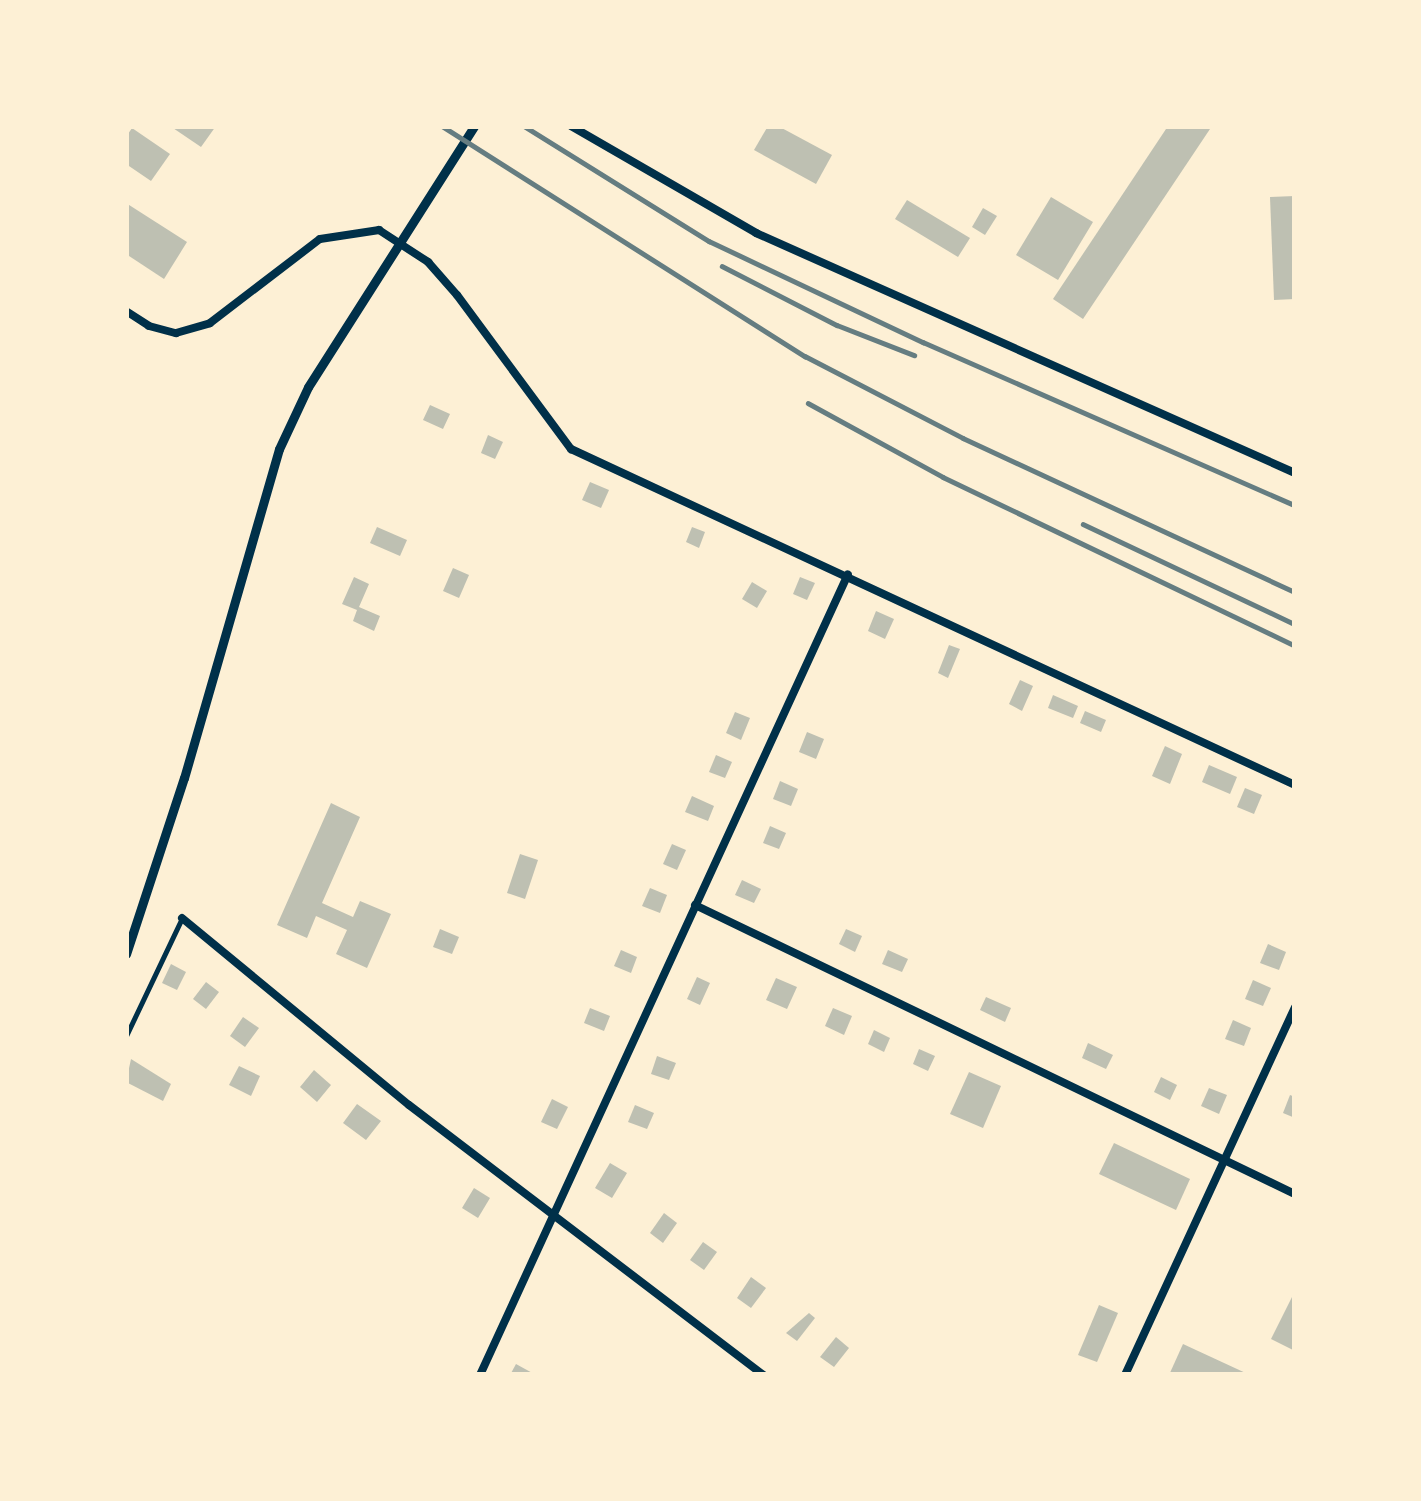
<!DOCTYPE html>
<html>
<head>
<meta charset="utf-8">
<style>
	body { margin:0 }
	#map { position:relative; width:1421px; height:1501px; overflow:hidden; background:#fdf0d5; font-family:Raleway,sans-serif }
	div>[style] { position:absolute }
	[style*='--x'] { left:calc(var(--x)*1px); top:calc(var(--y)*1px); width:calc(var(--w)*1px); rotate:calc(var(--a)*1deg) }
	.building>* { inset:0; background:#bec0b2 }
	.service>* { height:4.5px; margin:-2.25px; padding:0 2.25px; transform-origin:2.25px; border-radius:2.25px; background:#003049 }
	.minor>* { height:8px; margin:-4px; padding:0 4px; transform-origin:4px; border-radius:4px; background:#003049 }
	.tertiary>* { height:9px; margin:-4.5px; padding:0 4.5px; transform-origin:4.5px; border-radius:4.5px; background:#003049 }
	.rail>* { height:4.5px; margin:-2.25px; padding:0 2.25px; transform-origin:2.25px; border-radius:2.25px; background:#657d81 }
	span { translate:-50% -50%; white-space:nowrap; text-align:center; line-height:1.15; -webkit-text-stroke:12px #fdf0d5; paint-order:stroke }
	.frame { position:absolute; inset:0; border:129px solid #fdf0d5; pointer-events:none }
</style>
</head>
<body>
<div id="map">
	<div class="building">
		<i style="clip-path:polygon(170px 126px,216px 126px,201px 147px)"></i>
		<i style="clip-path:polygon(768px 126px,778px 126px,832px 155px,816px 184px,754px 150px)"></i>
		<i style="clip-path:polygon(1168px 126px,1212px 126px,1083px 319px,1053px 299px)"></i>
		<i style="clip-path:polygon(132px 128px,170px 154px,151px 181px,126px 164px,126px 137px)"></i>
		<i style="clip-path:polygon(1295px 196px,1295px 299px,1274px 300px,1270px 197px)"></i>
		<i style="clip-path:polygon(1051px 197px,1093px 222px,1058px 280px,1016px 255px)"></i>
		<i style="clip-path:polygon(907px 200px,970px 238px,958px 257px,895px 219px)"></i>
		<i style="clip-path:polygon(126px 203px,187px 242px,164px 279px,126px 254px)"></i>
		<i style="clip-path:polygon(983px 208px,997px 216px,985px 235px,972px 227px)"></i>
		<i style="clip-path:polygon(430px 405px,450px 414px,443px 429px,423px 420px)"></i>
		<i style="clip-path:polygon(488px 435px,503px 442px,495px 459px,481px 453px)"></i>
		<i style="clip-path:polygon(590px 482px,609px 490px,601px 508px,582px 500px)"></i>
		<i style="clip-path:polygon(377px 527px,407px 540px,400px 556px,370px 543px)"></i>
		<i style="clip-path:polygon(692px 527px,705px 532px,699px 548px,686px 542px)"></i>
		<i style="clip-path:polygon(453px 568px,469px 575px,459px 598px,443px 591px)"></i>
		<i style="clip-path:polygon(354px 577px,369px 584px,359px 607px,380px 616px,374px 631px,353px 621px,357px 610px,342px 604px)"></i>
		<i style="clip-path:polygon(800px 577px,815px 583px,807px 600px,793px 594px)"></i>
		<i style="clip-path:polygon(752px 582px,767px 591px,757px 608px,742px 599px)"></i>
		<i style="clip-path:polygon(876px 611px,894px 619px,885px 639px,868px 631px)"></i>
		<i style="clip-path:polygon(949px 645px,960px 649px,948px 678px,938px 673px)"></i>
		<i style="clip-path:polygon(1020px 680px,1033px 686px,1022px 711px,1009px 704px)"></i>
		<i style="clip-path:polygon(1053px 695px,1078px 706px,1073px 718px,1048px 708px)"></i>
		<i style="clip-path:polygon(1085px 711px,1106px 720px,1101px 732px,1080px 723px)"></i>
		<i style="clip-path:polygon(735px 712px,750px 718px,741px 740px,726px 733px)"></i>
		<i style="clip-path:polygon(807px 732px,824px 739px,816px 759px,799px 752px)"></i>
		<i style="clip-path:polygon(1165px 746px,1182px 754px,1170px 784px,1152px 776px)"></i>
		<i style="clip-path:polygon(716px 755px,732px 762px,725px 778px,709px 772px)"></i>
		<i style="clip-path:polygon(1209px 765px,1237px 777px,1230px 794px,1202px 782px)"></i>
		<i style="clip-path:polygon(780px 781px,798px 789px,791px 806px,773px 799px)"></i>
		<i style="clip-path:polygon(1245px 788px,1262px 795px,1254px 814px,1237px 807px)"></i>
		<i style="clip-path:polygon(692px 796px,714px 806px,708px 821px,685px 812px)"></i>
		<i style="clip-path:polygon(331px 803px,360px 817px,322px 903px,353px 917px,360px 901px,391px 914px,367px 968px,336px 954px,347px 930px,316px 916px,307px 938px,277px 925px)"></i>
		<i style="clip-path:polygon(770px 826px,786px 833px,779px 849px,763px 843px)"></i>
		<i style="clip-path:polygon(672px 844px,686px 850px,677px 870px,663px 864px)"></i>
		<i style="clip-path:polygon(520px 854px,538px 860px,525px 899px,507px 893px)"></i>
		<i style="clip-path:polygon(742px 880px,761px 889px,754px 903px,735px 895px)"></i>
		<i style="clip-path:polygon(650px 888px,667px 895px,660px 913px,642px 906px)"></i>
		<i style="clip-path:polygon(440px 929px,459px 937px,452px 954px,433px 947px)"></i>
		<i style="clip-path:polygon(846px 929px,862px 936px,855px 952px,839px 944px)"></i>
		<i style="clip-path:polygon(1268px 944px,1286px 952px,1279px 970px,1260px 963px)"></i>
		<i style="clip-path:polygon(621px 950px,637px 957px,631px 973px,614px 966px)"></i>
		<i style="clip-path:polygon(888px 950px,908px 959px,902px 972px,882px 964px)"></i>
		<i style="clip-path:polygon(171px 964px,186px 972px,177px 990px,162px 983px)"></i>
		<i style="clip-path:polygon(697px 977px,710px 983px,700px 1005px,687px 999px)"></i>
		<i style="clip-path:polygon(776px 978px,797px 987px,787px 1009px,766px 1000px)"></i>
		<i style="clip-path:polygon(1253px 980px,1271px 988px,1263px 1006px,1245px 999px)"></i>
		<i style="clip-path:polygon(206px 982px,219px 992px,206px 1009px,193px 999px)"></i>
		<i style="clip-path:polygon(986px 997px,1011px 1008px,1005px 1022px,980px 1010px)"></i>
		<i style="clip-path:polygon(590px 1008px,610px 1016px,604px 1031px,584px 1023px)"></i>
		<i style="clip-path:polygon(833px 1008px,852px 1016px,844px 1035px,825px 1026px)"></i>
		<i style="clip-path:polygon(243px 1017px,259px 1028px,245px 1047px,230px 1036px)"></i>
		<i style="clip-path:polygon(1233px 1020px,1251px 1028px,1244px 1046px,1225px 1039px)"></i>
		<i style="clip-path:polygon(874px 1030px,890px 1038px,884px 1052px,868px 1044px)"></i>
		<i style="clip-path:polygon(1088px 1043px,1113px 1055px,1106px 1069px,1082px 1058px)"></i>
		<i style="clip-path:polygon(919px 1049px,935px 1056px,928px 1071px,913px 1064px)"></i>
		<i style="clip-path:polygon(657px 1056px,676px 1063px,669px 1080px,651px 1074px)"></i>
		<i style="clip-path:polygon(131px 1059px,171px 1084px,163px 1101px,126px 1082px)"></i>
		<i style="clip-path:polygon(239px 1066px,260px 1076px,251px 1096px,229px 1085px)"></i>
		<i style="clip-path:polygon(314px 1070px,331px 1085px,317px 1102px,300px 1087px)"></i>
		<i style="clip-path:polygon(969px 1072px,1001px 1086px,983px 1128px,950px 1114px)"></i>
		<i style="clip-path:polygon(1161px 1077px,1177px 1085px,1170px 1100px,1154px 1092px)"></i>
		<i style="clip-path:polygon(1209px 1088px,1227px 1095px,1219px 1114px,1201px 1106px)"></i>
		<i style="clip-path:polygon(1290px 1095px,1295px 1097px,1295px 1118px,1283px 1113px)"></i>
		<i style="clip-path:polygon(552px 1099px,568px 1107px,557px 1129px,541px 1122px)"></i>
		<i style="clip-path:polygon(357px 1104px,381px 1121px,366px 1140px,343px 1123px)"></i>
		<i style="clip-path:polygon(635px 1105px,654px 1113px,647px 1129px,628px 1122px)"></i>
		<i style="clip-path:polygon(1114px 1143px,1190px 1179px,1176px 1210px,1099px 1174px)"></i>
		<i style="clip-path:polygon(610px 1163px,627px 1173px,612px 1198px,595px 1188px)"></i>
		<i style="clip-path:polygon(474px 1188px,490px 1198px,478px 1218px,462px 1208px)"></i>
		<i style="clip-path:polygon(664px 1213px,677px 1223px,663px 1243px,650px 1233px)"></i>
		<i style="clip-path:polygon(703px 1242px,717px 1252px,704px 1270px,690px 1260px)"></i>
		<i style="clip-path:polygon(751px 1277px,766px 1288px,751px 1308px,737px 1298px)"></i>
		<i style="clip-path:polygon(1295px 1291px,1295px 1351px,1271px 1339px)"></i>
		<i style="clip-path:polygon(1099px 1305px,1118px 1313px,1097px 1362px,1078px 1355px)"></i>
		<i style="clip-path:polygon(809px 1313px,815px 1318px,797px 1341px,786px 1333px)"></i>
		<i style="clip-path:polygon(836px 1337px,849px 1348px,834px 1367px,820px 1357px)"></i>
		<i style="clip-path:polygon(1183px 1344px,1250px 1375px,1169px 1375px)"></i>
		<i style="clip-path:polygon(516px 1364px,536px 1375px,510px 1375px)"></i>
	</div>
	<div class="service">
		<i style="--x:126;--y:1036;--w:131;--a:-64.6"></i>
	</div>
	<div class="minor">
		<i style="--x:571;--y:126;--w:214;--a:30"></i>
		<i style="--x:756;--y:233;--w:590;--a:24"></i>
		<i style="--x:126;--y:311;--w:27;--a:33"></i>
		<i style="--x:149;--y:326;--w:28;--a:15"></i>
		<i style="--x:176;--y:333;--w:35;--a:-16"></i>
		<i style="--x:210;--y:323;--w:138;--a:-37.4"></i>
		<i style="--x:320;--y:239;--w:60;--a:-8.7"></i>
		<i style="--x:379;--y:230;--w:59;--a:33.1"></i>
		<i style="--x:428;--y:262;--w:44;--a:48.7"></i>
		<i style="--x:457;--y:295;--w:192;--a:53.5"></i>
		<i style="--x:571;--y:449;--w:798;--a:24.9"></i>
		<i style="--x:695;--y:905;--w:666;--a:25.72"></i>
		<i style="--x:182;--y:918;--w:294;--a:39.5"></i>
		<i style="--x:409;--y:1105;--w:446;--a:37.3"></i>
		<i style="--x:480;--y:1375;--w:881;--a:-65.32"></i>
		<i style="--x:1125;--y:1375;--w:405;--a:-65.2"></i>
	</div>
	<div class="tertiary">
		<i style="--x:126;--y:954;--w:185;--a:-71.8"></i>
		<i style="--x:184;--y:778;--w:342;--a:-73.9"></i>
		<i style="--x:279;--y:449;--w:68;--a:-64.9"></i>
		<i style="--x:308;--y:387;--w:309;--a:-57.5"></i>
	</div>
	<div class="rail">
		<i style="--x:442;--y:126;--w:430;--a:32.4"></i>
		<i style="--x:805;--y:356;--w:178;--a:27.4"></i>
		<i style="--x:963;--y:438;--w:366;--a:24.9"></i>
		<i style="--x:524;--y:126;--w:218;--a:31.9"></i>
		<i style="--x:709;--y:241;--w:237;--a:25.3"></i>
		<i style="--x:923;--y:342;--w:406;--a:23.7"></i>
		<i style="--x:722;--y:266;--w:129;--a:27.2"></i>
		<i style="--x:837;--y:325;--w:83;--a:21.3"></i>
		<i style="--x:808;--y:403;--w:154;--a:28.7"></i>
		<i style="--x:943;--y:477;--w:390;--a:25.6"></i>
		<i style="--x:1083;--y:524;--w:234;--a:25.3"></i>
	</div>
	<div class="frame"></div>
</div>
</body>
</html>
